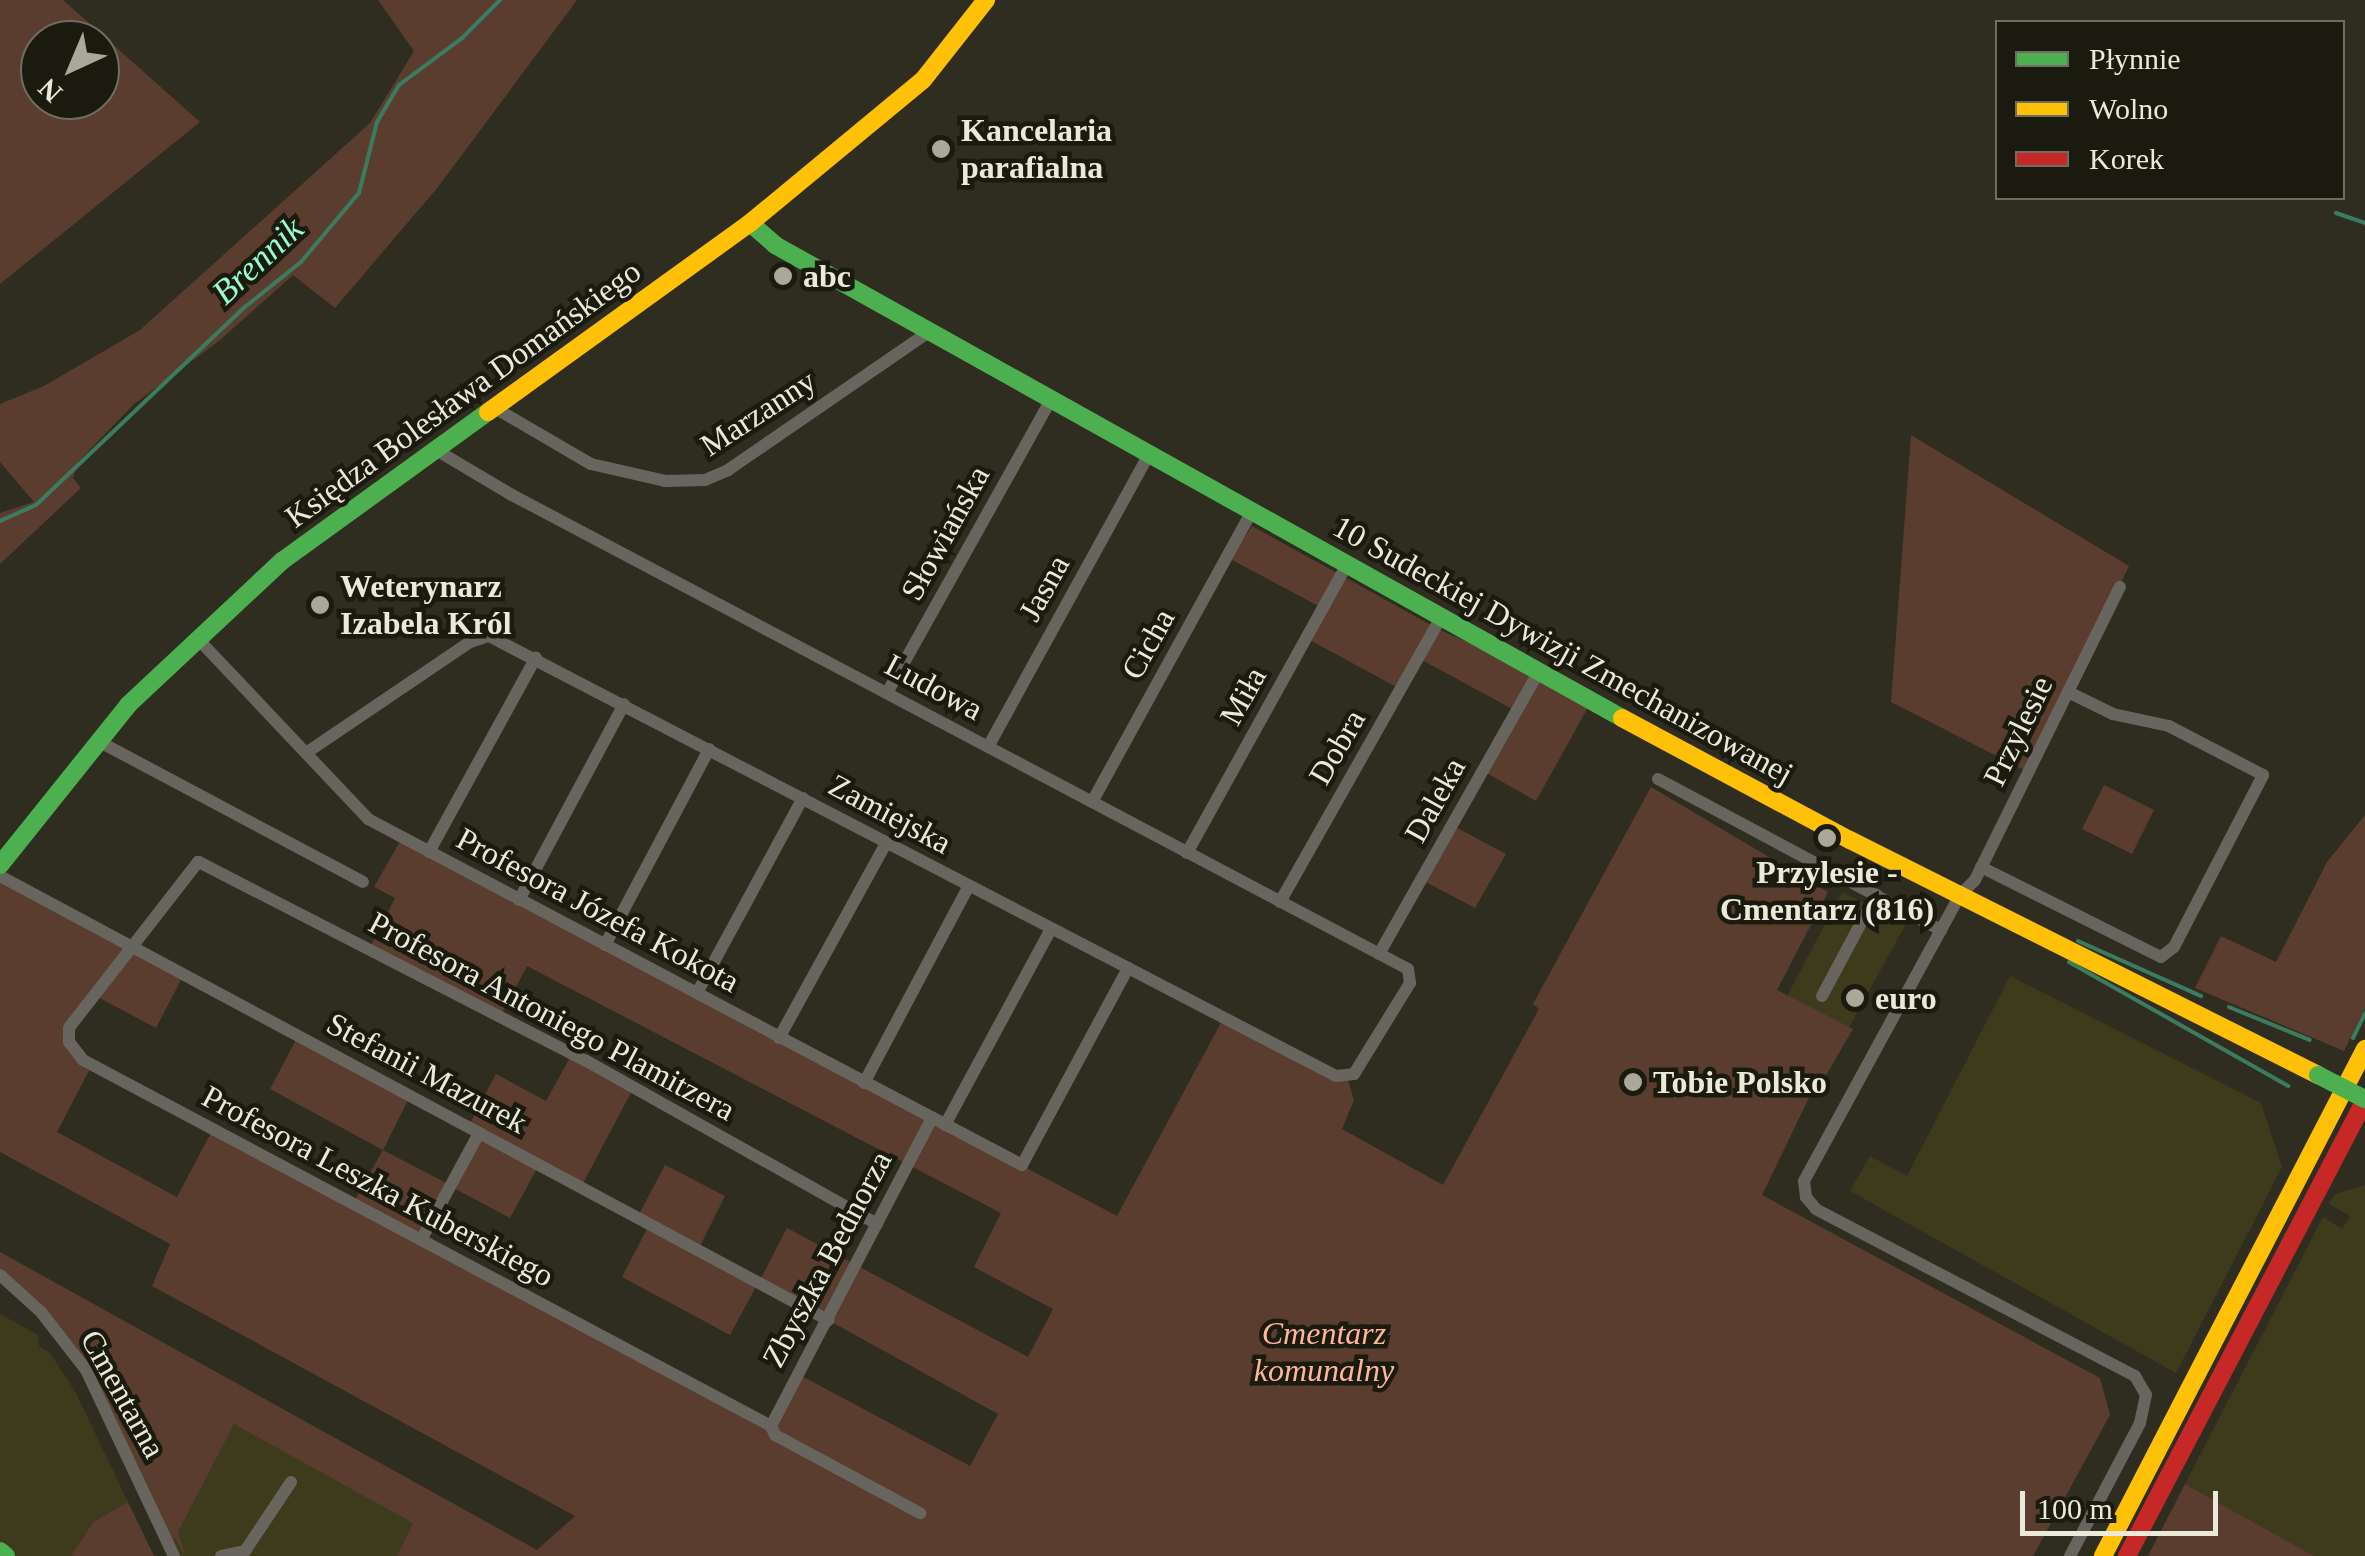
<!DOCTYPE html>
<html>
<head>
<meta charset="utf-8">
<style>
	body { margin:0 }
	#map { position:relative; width:2365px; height:1556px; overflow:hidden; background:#2f2d1f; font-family:Georgia,serif }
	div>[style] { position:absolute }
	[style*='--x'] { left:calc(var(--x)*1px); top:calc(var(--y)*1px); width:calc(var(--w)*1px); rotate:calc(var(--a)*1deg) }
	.built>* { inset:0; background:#3e3b1c }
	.green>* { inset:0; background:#5a3d2f }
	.stream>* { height:4px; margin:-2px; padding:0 2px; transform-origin:2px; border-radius:2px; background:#3b7c61 }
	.street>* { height:12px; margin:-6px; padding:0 6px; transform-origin:6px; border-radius:6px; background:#68655f }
	.fast>* { height:18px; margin:-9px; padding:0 9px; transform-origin:9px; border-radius:9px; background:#4caf50 }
	.slow>* { height:18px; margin:-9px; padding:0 9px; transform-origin:9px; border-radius:9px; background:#ffc107 }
	.jam>* { height:18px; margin:-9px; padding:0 9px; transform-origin:9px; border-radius:9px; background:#c62828 }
	.fast-bridge>* { height:18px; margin:-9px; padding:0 9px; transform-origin:9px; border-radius:9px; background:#4caf50 }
	.dots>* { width:28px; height:28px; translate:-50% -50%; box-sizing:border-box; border:5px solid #1b1a0f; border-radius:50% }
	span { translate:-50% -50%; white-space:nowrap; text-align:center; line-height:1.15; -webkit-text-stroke:9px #1b1a0f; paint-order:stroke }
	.poi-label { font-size:32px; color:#ebeada; font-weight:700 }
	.left { translate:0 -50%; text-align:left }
	.street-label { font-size:32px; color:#ebeada }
	.park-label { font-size:32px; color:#feb69a; font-style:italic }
	.water-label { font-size:35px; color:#94fcd0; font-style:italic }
	.legend { position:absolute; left:1995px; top:20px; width:350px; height:180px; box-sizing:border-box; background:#1b1a0f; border:2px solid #6e6d60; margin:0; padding:12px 18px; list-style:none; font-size:30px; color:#ebeada }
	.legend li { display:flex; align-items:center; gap:20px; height:50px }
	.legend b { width:50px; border:2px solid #6e6d60 }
	.north { position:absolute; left:20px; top:20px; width:100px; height:100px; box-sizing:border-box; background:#1b1a0f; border:2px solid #6e6d60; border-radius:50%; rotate:224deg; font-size:28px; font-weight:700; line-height:40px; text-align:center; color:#ebeada }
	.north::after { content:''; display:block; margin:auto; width:35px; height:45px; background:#a9a899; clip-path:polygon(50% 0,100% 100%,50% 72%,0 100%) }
	.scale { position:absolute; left:2020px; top:1491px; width:198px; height:45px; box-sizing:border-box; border:5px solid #ebeada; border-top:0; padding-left:12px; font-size:30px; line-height:35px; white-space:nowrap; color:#ebeada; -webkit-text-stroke:8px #1b1a0f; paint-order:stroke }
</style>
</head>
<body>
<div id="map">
	<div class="built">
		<i style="clip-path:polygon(1842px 892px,1906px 924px,1849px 1027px,1787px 996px)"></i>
		<i style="clip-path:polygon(2010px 976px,2261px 1103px,2282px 1167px,2176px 1373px,1850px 1191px,1870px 1156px,1907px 1176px)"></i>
		<i style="clip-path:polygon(2365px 1185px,2365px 1556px,2314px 1556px,2185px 1484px,2323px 1217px,2342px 1229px,2350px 1216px,2329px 1204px,2335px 1194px)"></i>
		<i style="clip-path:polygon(0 1314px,38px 1335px,39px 1346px,50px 1353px,76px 1393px,128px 1502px,93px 1522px,71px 1556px,16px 1556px,0 1541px)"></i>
		<i style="clip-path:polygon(234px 1423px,414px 1523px,397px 1556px,174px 1556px,170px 1547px)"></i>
	</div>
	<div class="green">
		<i style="clip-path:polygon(evenodd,0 0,63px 0,200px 122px,0 284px,0 0,40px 40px,100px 40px,100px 100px,40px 100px,40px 40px)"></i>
		<i style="clip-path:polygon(378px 0,577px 0,438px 187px,335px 308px,293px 275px,219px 341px,134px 404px,79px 461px,73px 478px,81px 488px,0 564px,0 513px,34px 502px,0 462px,0 404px,44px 386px,140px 330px,370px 123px,414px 51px)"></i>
		<i style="clip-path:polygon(1911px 435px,2129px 566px,2028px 772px,1891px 702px)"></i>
		<i style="clip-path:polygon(1252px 526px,1440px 630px,1538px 673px,1591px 702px,1536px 801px,1483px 771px,1516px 711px,1420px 659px,1402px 690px,1306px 638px,1322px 608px,1230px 559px)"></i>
		<i style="clip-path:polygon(2104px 785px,2154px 810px,2132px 854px,2082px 829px)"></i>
		<i style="clip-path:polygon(1651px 787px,1828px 892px,1777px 990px,1853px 1029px,1825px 1077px,1820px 1075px,1762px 1195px,2100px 1378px,2110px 1415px,2033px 1556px,397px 1556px,413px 1523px,234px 1424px,178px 1532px,185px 1555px,175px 1538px,170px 1547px,86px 1370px,0 1274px,0 1252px,537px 1550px,575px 1516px,152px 1286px,170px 1244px,0 1152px,0 876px,184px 974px,156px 1028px,92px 994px,68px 1035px,92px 1065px,57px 1132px,177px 1197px,213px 1129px,353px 1203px,383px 1150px,270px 1089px,298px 1036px,410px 1096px,383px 1150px,450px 1185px,478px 1133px,468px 1127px,496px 1074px,546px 1101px,572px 1054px,634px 1087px,581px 1187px,539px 1165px,510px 1218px,450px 1186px,421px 1239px,770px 1425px,798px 1374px,970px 1466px,998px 1414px,828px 1320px,758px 1283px,730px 1335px,622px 1277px,649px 1225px,637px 1218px,665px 1165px,725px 1196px,698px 1250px,759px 1282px,787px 1228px,1028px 1357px,1053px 1309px,974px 1267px,1001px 1213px,527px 966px,500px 1017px,369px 949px,395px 898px,374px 887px,402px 838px,1117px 1216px,1224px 1017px,1347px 1077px,1354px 1100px,1342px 1129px,1443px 1185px,1539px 1009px,1533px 1004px)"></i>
		<i style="clip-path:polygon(2365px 815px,2365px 1008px,2344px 1051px,2195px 988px,2221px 936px,2276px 962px,2327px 862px)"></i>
		<i style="clip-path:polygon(1452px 825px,1506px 854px,1475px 908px,1422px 880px)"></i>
		<i style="clip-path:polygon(2185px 1484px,2314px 1556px,2148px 1556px)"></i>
		<i style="clip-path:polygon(128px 1502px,154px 1556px,71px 1556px,93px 1522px)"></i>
	</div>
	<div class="stream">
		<i style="--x:2336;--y:213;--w:31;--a:19"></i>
		<i style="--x:0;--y:521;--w:39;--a:-24"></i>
		<i style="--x:36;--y:505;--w:288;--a:-43.5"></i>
		<i style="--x:245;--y:307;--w:72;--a:-38.8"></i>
		<i style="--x:301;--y:262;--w:90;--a:-50"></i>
		<i style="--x:359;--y:193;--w:73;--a:-75.8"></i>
		<i style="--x:377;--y:122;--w:43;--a:-59.3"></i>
		<i style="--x:399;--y:85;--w:79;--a:-36.7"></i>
		<i style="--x:462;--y:38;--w:54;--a:-45"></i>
		<i style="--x:2078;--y:941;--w:135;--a:24.1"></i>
		<i style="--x:2069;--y:962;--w:252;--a:29.5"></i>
		<i style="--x:2229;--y:1007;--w:87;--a:22.2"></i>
		<i style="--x:2353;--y:1038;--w:28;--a:-64"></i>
	</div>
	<div class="street">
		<i style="--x:495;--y:408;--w:111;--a:30.3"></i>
		<i style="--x:591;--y:464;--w:76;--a:12.9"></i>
		<i style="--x:665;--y:481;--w:40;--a:-1.4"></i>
		<i style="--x:705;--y:480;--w:25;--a:-23"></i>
		<i style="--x:728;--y:470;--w:244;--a:-34.5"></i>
		<i style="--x:198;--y:639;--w:248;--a:46.6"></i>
		<i style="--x:368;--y:819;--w:740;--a:27.88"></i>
		<i style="--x:1022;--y:1165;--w:224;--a:-61.7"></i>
		<i style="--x:887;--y:693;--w:334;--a:-60.8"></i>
		<i style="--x:98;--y:741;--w:300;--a:28"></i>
		<i style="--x:988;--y:747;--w:332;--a:-61.2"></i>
		<i style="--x:306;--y:753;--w:198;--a:-34.1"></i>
		<i style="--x:470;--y:642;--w:20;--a:-18"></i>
		<i style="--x:489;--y:636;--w:954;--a:27.45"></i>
		<i style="--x:1336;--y:1076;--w:18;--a:-6"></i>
		<i style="--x:1354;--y:1074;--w:107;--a:-58.4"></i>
		<i style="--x:1410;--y:983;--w:14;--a:-98"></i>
		<i style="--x:1408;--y:969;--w:1014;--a:-152.12"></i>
		<i style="--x:512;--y:495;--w:88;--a:-149.4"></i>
		<i style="--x:1658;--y:779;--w:321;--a:28.1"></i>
		<i style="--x:1092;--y:802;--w:330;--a:-61.2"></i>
		<i style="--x:429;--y:852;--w:222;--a:-61.2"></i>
		<i style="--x:1187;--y:853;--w:328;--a:-61"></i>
		<i style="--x:1981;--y:867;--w:201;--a:26.6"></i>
		<i style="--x:2161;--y:957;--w:16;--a:-38"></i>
		<i style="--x:2174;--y:947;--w:194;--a:-62.6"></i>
		<i style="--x:2263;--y:775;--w:106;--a:-152.5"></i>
		<i style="--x:2169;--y:726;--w:57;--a:-167.9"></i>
		<i style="--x:2113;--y:714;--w:50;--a:-153.9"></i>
		<i style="--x:0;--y:876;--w:940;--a:28.2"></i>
		<i style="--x:519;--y:900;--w:222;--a:-61.8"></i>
		<i style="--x:1280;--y:902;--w:326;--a:-60.5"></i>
		<i style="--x:605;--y:945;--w:222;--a:-62"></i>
		<i style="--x:1379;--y:954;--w:323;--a:-60.5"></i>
		<i style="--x:697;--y:993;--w:222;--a:-61.5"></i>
		<i style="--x:1822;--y:996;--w:115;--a:-61.9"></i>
		<i style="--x:779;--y:1038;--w:222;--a:-61.2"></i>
		<i style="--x:864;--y:1083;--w:222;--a:-62"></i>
		<i style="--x:945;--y:1125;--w:223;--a:-61.6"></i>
		<i style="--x:877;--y:1224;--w:334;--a:-150.7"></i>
		<i style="--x:586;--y:1061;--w:436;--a:-152.8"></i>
		<i style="--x:198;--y:862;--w:210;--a:127.9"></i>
		<i style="--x:69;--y:1028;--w:14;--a:90"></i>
		<i style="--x:69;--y:1042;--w:23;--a:52"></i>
		<i style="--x:83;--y:1060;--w:779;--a:28.01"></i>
		<i style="--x:771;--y:1426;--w:10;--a:66"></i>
		<i style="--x:775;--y:1435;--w:165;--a:28.3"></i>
		<i style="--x:421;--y:1240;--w:122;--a:-61.5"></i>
		<i style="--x:0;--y:1275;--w:55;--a:42.1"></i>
		<i style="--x:41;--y:1312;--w:73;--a:52.2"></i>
		<i style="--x:86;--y:1370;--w:206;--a:64.7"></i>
		<i style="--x:771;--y:1426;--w:348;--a:-62.4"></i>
		<i style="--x:221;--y:1556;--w:25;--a:-12"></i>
		<i style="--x:245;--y:1551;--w:83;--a:-56.3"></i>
		<i style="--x:2070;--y:1556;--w:150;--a:-62.2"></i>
		<i style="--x:2140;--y:1423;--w:29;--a:-78"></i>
		<i style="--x:2146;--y:1395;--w:22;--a:-120"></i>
		<i style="--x:2135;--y:1376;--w:360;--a:-152.4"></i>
		<i style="--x:1816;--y:1209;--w:16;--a:-130"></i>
		<i style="--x:1806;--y:1197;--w:16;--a:-97"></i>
		<i style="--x:1804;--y:1181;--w:326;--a:-61.4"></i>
		<i style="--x:1960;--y:895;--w:21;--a:-45"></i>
		<i style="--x:1975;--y:880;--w:327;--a:-63.7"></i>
	</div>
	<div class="fast">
		<i style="--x:750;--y:223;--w:33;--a:41"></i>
		<i style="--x:775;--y:245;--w:970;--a:29.18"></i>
		<i style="--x:0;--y:865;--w:205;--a:-51.3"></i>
		<i style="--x:128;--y:705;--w:211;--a:-43.1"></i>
		<i style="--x:282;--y:561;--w:254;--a:-35.9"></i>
		<i style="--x:0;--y:1551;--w:8;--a:40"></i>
	</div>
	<div class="slow">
		<i style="--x:488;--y:412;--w:323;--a:-35.8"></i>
		<i style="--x:750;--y:223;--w:224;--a:-39.6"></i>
		<i style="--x:923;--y:80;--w:102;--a:-51.8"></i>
		<i style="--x:1622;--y:718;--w:259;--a:28.2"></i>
		<i style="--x:1850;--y:840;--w:524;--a:26.66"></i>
		<i style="--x:2103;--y:1556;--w:571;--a:-62.67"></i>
	</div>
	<div class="jam">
		<i style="--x:2127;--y:1556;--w:514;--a:-62.44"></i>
	</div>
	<div class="fast-bridge">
		<i style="--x:2318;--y:1075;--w:53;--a:27.1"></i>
	</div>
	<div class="dots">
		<i style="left:941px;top:149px;background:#a9a899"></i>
		<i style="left:783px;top:276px;background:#a9a899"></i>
		<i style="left:320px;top:605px;background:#a9a899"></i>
		<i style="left:1827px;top:838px;background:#a9a899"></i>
		<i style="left:1855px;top:998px;background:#a9a899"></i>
		<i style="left:1633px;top:1082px;background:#a9a899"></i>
	</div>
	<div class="poi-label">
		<span class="left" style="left:961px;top:149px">Kancelaria<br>parafialna</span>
		<span class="left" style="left:803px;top:276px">abc</span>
		<span class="left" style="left:340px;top:605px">Weterynarz<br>Izabela Król</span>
		<span style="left:1827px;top:891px">Przylesie -<br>Cmentarz (816)</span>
		<span class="left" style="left:1875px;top:998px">euro</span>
		<span class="left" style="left:1653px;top:1082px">Tobie Polsko</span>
	</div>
	<div class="street-label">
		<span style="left:463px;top:394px;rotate:-36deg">Księdza Bolesława Domańskiego</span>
		<span style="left:758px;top:413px;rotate:-33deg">Marzanny</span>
		<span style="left:945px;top:533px;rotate:-61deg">Słowiańska</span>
		<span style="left:1044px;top:588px;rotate:-61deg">Jasna</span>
		<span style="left:1148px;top:644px;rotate:-61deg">Cicha</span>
		<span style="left:1563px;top:650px;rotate:29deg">10 Sudeckiej Dywizji Zmechanizowanej</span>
		<span style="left:934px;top:687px;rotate:28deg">Ludowa</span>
		<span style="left:1243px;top:696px;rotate:-61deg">Miła</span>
		<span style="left:2018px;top:731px;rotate:-64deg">Przylesie</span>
		<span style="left:1337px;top:747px;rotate:-60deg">Dobra</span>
		<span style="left:1435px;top:800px;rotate:-61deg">Daleka</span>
		<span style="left:890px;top:814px;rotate:28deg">Zamiejska</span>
		<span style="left:598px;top:910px;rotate:28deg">Profesora Józefa Kokota</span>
		<span style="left:552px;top:1016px;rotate:28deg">Profesora Antoniego Plamitzera</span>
		<span style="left:427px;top:1073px;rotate:28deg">Stefanii Mazurek</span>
		<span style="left:378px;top:1186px;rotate:28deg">Profesora Leszka Kuberskiego</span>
		<span style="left:827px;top:1259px;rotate:-62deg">Zbyszka Bednorza</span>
		<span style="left:123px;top:1394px;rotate:61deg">Cmentarna</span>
	</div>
	<div class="park-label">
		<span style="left:1324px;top:1352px">Cmentarz<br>komunalny</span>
	</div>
	<div class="water-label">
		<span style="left:258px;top:261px;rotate:-43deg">Brennik</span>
	</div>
	<ul class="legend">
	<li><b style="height:12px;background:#4caf50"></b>Płynnie</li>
	<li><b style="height:12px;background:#ffc107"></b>Wolno</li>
	<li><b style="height:12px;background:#c62828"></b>Korek</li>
	</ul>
	<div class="north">N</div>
	<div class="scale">100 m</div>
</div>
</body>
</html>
